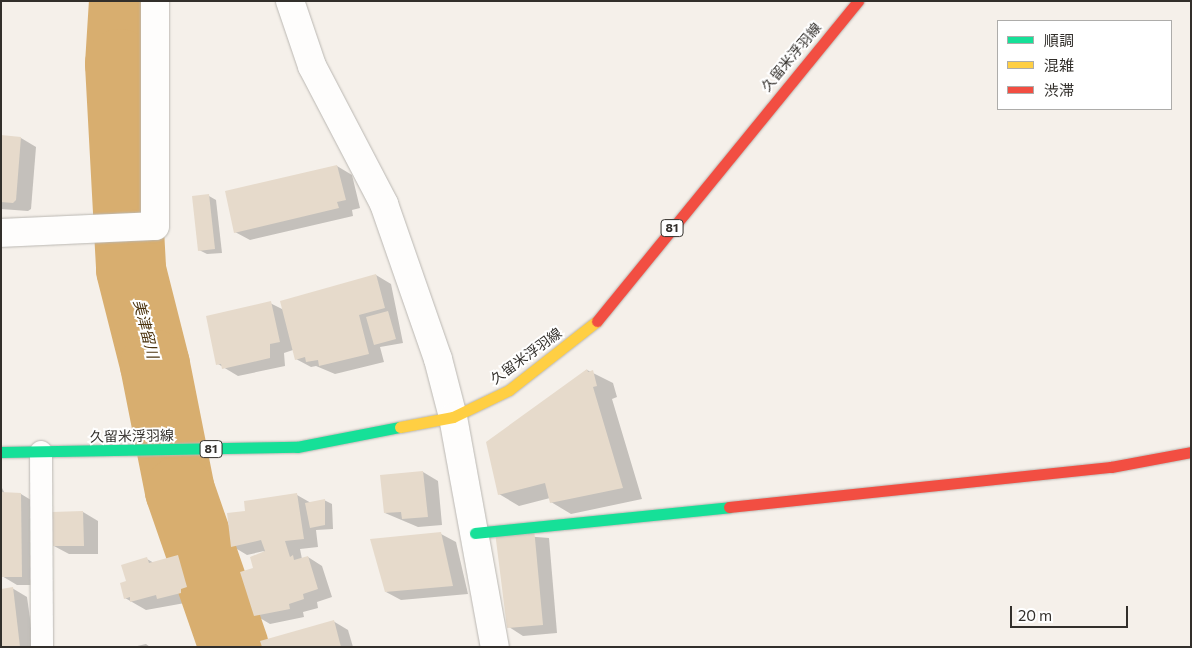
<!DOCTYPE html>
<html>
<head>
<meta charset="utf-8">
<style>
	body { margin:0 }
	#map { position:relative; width:1192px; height:648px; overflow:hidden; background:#f5f0ea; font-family:Commissioner,"Noto Sans JP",sans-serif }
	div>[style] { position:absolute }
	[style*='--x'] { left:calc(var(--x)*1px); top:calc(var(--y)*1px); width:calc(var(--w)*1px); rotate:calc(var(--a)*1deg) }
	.shadow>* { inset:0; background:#0003 }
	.river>* { height:70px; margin:-35px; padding:0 35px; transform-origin:35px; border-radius:35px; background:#d8ae6f }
	.building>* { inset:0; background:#e6dacb }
	.roads { filter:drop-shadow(0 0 1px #bab7b2) drop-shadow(0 0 1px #bab7b2) }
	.lane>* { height:22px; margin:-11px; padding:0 11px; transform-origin:11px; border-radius:11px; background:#fefdfc }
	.street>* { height:28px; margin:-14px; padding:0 14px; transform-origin:14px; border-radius:14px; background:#fefdfc }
	.fast>* { height:11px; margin:-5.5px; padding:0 5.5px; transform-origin:5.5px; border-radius:5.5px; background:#16e098 }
	.slow>* { height:11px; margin:-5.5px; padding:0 5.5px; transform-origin:5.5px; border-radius:5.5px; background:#ffcf43 }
	.jam>* { height:11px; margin:-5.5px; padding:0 5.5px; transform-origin:5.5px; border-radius:5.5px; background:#f24e42 }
	span { translate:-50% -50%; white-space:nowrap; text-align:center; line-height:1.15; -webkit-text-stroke:4px #fff; paint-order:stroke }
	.shield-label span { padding:1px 4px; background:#fff; border:1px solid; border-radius:4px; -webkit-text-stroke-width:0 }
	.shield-label { font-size:12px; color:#322f2b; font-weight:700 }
	.street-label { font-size:14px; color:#322f2b }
	.water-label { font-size:15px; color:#4c340f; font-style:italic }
	.frame { position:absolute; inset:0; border:2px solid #322f2b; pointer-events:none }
	.legend { position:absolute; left:997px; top:20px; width:175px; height:90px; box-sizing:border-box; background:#fff; border:1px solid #adacaa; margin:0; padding:6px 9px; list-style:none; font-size:15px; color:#322f2b }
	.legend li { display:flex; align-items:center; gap:10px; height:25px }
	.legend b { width:25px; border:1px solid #adacaa }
	.scale { position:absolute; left:1010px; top:606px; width:118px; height:22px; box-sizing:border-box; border:2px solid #322f2b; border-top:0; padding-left:6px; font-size:15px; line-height:18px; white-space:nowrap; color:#322f2b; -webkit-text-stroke:4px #fff; paint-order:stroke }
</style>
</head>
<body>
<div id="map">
	<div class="shadow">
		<i style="clip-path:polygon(1px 137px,21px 138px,36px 147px,31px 209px,28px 211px,1px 209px)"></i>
		<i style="clip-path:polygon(337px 166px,352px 175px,360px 208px,352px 210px,353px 216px,250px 240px,235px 232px)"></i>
		<i style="clip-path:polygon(209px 196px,216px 200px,222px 253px,207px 254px,199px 250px)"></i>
		<i style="clip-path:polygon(376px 275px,391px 284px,403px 343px,380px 347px,384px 362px,335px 374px,316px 366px,311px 367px,296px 359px,293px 350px,284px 353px,285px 366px,238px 376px,218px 364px,270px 303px,284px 310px)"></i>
		<i style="clip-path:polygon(587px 370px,613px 383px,617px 397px,612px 399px,642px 499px,571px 514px,551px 502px,550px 498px,519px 506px,499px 494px,488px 443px)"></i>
		<i style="clip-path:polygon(423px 472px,438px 481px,442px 525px,418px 527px,385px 513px)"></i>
		<i style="clip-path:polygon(1px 486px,5px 494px,21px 494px,36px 503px,36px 585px,17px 585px,2px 576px)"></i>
		<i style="clip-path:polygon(297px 495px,311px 503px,324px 500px,332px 504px,333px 529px,316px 530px,318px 547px,300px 549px,302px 559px,308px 557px,322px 566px,332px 597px,317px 602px,318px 608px,303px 612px,304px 617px,270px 624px,255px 615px,255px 569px,264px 551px,247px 555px,232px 546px,247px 512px)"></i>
		<i style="clip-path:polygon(83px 512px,98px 521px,98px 554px,69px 554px,54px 546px)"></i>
		<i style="clip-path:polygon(441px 534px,456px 542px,468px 594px,401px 600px,386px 592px)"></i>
		<i style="clip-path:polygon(497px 534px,549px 538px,557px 633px,523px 636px,509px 627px)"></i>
		<i style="clip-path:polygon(178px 557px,192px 565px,201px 596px,195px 597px,196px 601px,146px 610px,125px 598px,127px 582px,147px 559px,154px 563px)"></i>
		<i style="clip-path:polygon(12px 588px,27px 597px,34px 647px,1px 647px)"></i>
		<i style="clip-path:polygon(333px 621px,348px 630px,353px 647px,264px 647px)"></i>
		<i style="clip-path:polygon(146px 644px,150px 647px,133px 647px)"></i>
	</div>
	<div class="river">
		<i style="--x:124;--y:1;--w:63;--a:93.6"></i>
		<i style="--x:120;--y:64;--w:206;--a:86.9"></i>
		<i style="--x:131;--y:270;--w:98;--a:75.8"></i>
		<i style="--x:155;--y:365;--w:128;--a:78.8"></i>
		<i style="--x:180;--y:491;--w:165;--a:70.9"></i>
	</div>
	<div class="building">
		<i style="clip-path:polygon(1px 135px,21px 137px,16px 200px,13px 203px,1px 202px)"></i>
		<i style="clip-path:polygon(337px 165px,346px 200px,337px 202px,339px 208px,234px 233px,225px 191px)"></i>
		<i style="clip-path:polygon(209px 194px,215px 249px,198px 251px,192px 196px)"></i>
		<i style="clip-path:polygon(376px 274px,385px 308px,359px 315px,369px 354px,319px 366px,318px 360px,306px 362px,305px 357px,295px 360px,280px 301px)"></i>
		<i style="clip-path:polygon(271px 301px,280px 342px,270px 344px,270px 358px,222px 369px,221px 364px,216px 365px,206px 316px)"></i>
		<i style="clip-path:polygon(388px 311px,396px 339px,374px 345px,366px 317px)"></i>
		<i style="clip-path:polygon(587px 369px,588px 372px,593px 370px,597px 386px,593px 387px,623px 488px,550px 503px,545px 483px,498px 495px,486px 442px)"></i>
		<i style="clip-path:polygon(423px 471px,428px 517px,402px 519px,401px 512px,384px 513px,380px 475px)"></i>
		<i style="clip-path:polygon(1px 492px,21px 493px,22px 577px,1px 577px)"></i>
		<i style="clip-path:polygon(297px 493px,304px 539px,285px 541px,290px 557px,293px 555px,294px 560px,308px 556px,318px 589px,303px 594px,304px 599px,289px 604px,290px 609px,254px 616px,240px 572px,253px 568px,250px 557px,265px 551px,261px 540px,231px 547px,227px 513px,245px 511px,244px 501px)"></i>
		<i style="clip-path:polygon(325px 499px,325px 525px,310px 528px,305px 503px)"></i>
		<i style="clip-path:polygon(83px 511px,84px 546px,53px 546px,52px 512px)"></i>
		<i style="clip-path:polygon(534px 528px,543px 625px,507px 628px,495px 532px)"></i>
		<i style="clip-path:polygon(441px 532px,453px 586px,385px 592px,370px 539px)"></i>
		<i style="clip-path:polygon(178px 555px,187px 587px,181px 589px,181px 593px,157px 599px,156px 595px,130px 602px,130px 597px,124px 599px,120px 583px,126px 581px,121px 565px,147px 557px,149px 563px)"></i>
		<i style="clip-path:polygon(13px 587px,20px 647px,1px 647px,1px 589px)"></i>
		<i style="clip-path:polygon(334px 620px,341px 647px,262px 647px,260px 641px)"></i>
	</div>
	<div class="roads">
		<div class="lane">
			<i style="--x:41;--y:452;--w:195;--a:89.7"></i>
		</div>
		<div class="street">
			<i style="--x:290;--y:1;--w:69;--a:71.3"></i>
			<i style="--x:312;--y:66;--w:156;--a:62.4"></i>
			<i style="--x:384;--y:204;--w:164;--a:70.8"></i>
			<i style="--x:438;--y:359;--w:60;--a:75.5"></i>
			<i style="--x:453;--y:417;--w:234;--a:79.7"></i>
			<i style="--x:1;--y:233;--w:154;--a:-2.6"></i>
			<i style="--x:155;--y:226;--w:225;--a:-90"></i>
		</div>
		<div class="fast">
			<i style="--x:1;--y:452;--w:296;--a:-1"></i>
			<i style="--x:297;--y:447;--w:105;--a:-11"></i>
			<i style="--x:475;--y:533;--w:255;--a:-5.8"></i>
		</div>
		<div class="slow">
			<i style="--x:400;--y:427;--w:54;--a:-10.7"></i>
			<i style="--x:453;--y:417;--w:62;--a:-25.7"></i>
			<i style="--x:509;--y:390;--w:112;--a:-38.1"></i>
		</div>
		<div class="jam">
			<i style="--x:597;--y:321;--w:413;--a:-50.8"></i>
			<i style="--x:729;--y:507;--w:384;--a:-6"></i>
			<i style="--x:1111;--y:467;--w:81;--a:-10.6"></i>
		</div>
	</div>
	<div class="shield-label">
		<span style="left:672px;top:228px">81</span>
		<span style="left:211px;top:449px">81</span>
	</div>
	<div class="street-label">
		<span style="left:791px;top:57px;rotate:-50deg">久留米浮羽線</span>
		<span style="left:526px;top:356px;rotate:-36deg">久留米浮羽線</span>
		<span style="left:132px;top:436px;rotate:-1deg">久留米浮羽線</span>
	</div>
	<div class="water-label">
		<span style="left:146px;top:329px;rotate:76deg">美津留川</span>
	</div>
	<div class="frame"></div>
	<ul class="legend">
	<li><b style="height:6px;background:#16e098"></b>順調</li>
	<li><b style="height:6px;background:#ffcf43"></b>混雑</li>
	<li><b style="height:6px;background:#f24e42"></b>渋滞</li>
	</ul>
	<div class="scale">20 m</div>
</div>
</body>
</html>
